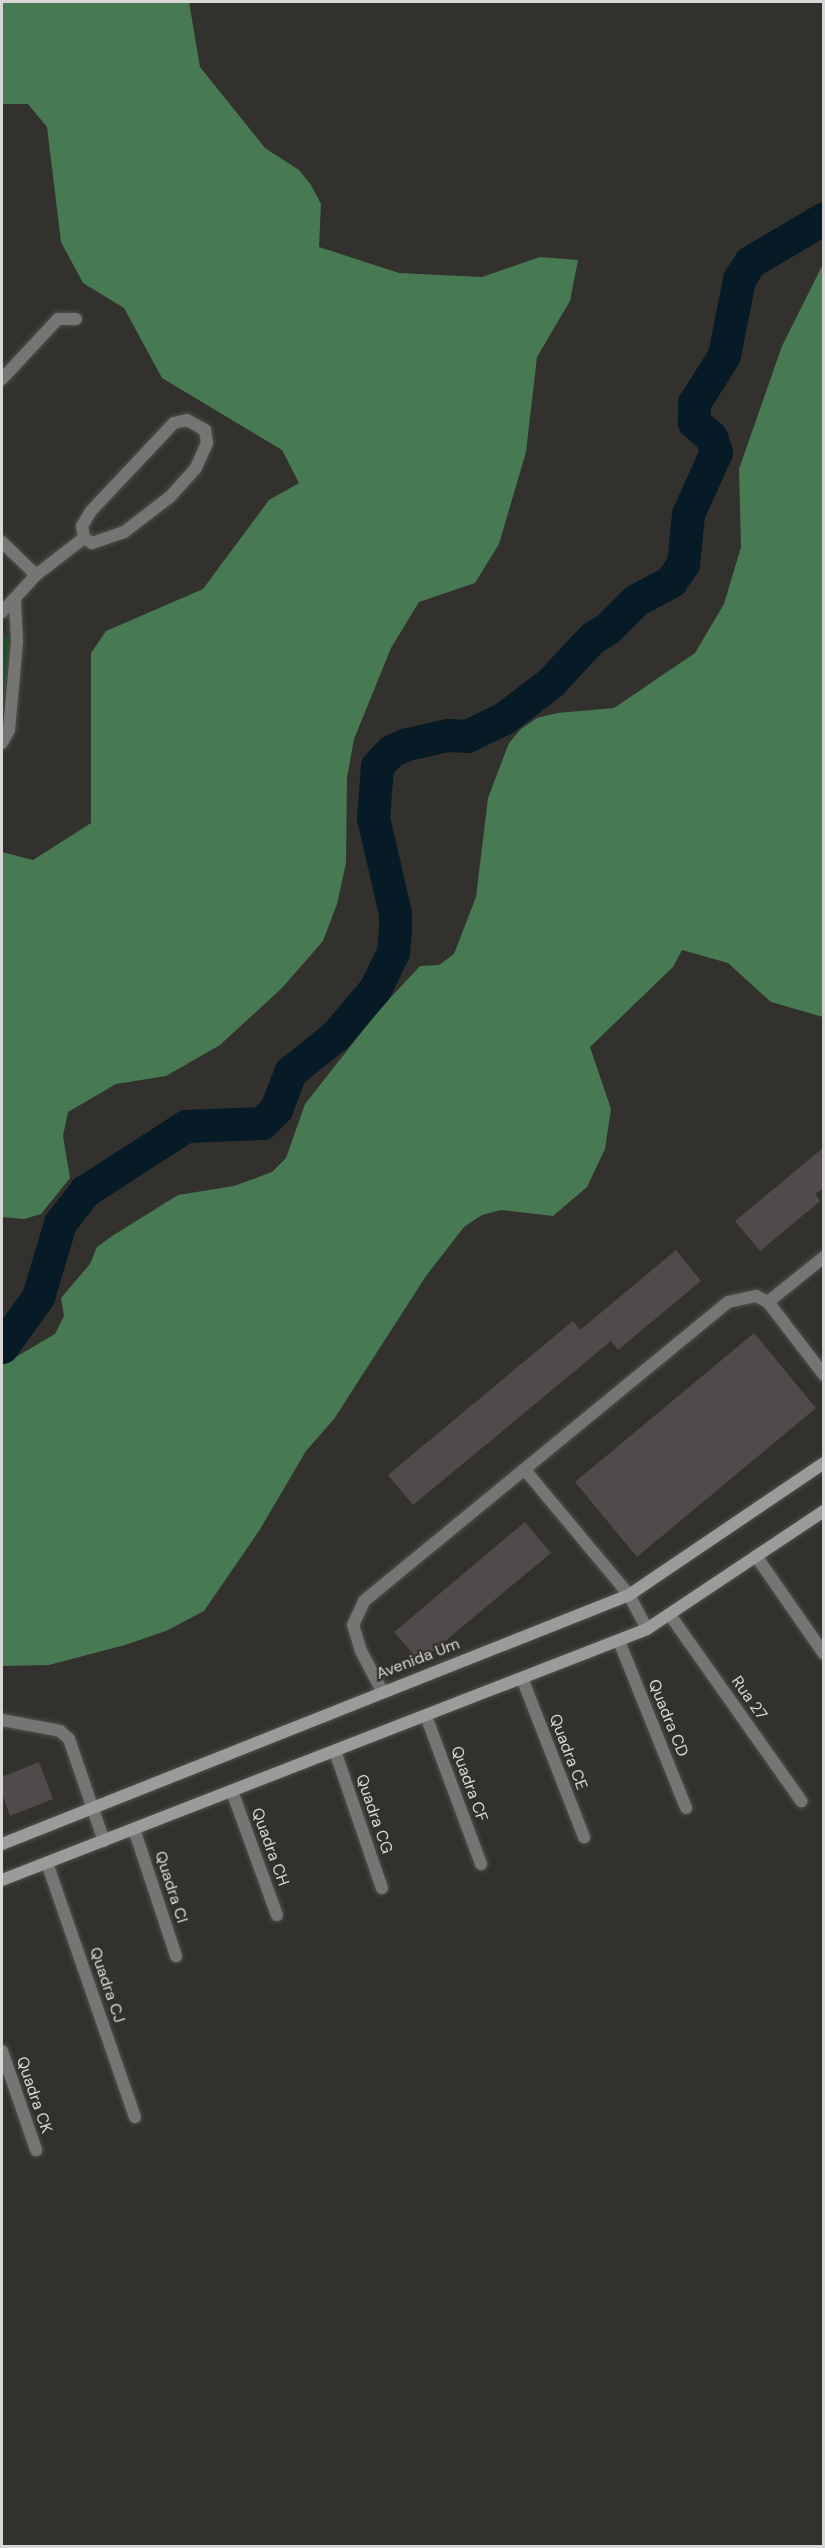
<!DOCTYPE html>
<html>
<head>
<meta charset="utf-8">
<style>
	body { margin:0 }
	#map { position:relative; width:825px; height:2548px; overflow:hidden; background:#32312e; font-family:"DM Sans",sans-serif }
	div>[style] { position:absolute }
	[style*='--x'] { left:calc(var(--x)*1px); top:calc(var(--y)*1px); width:calc(var(--w)*1px); rotate:calc(var(--a)*1deg) }
	.green>* { inset:0; background:#1d4f2a }
	.forest>* { inset:0; background:#477952 }
	.river>* { height:33px; margin:-16.5px; padding:0 16.5px; transform-origin:16.5px; border-radius:16.5px; background:#061b25 }
	.building>* { inset:0; background:#504b4b }
	.roads { filter:drop-shadow(0 0 2px #504f4c) drop-shadow(0 0 2px #504f4c) }
	.street>* { height:12px; margin:-6px; padding:0 6px; transform-origin:6px; border-radius:6px; background:#757674 }
	.secondary>* { height:12px; margin:-6px; padding:0 6px; transform-origin:6px; border-radius:6px; background:#9a9c99 }
	span { translate:-50% -50%; white-space:nowrap; text-align:center; line-height:1.15; -webkit-text-stroke:4.5px #32312e; paint-order:stroke }
	.street-label { font-size:16px; color:#d8d7d5 }
	.frame { position:absolute; inset:0; border:3px solid #d8d7d5; pointer-events:none }
</style>
</head>
<body>
<div id="map">
	<div class="green">
		<i style="clip-path:polygon(2px 631px,10px 643px,2px 729px)"></i>
	</div>
	<div class="forest">
		<i style="clip-path:polygon(2px 2px,189px 2px,200px 67px,265px 148px,299px 170px,311px 185px,321px 204px,319px 247px,399px 273px,482px 277px,540px 257px,578px 260px,570px 301px,537px 357px,526px 452px,499px 544px,475px 583px,419px 602px,391px 648px,354px 739px,347px 778px,346px 863px,337px 904px,323px 941px,282px 988px,220px 1045px,166px 1076px,116px 1084px,68px 1112px,63px 1136px,70px 1178px,41px 1214px,24px 1219px,2px 1217px,2px 852px,33px 860px,91px 823px,91px 653px,106px 631px,203px 589px,269px 500px,299px 483px,282px 450px,162px 378px,124px 308px,83px 283px,61px 242px,47px 127px,28px 104px,2px 104px)"></i>
		<i style="clip-path:polygon(823px 264px,823px 1017px,771px 1002px,728px 963px,682px 950px,673px 967px,590px 1047px,611px 1109px,605px 1149px,587px 1187px,553px 1216px,501px 1210px,482px 1215px,464px 1227px,426px 1276px,334px 1419px,306px 1451px,259px 1531px,204px 1611px,166px 1631px,125px 1645px,49px 1665px,2px 1666px,2px 1365px,55px 1334px,64px 1316px,61px 1298px,90px 1264px,97px 1247px,112px 1236px,178px 1195px,234px 1186px,272px 1172px,286px 1158px,305px 1104px,379px 1010px,420px 966px,439px 965px,454px 954px,476px 897px,488px 798px,509px 743px,521px 729px,537px 718px,557px 713px,614px 708px,695px 653px,724px 604px,741px 547px,739px 469px,782px 346px)"></i>
	</div>
	<div class="river">
		<i style="--x:2;--y:1347;--w:62;--a:-54.2"></i>
		<i style="--x:38;--y:1297;--w:77;--a:-73.4"></i>
		<i style="--x:60;--y:1223;--w:41;--a:-52"></i>
		<i style="--x:85;--y:1191;--w:120;--a:-32.8"></i>
		<i style="--x:186;--y:1126;--w:76;--a:-2.3"></i>
		<i style="--x:262;--y:1123;--w:20;--a:-45"></i>
		<i style="--x:276;--y:1109;--w:40;--a:-69"></i>
		<i style="--x:290;--y:1072;--w:59;--a:-38.8"></i>
		<i style="--x:336;--y:1035;--w:60;--a:-49.7"></i>
		<i style="--x:375;--y:989;--w:41;--a:-64.1"></i>
		<i style="--x:393;--y:952;--w:21;--a:-85"></i>
		<i style="--x:395;--y:931;--w:18;--a:-90"></i>
		<i style="--x:395;--y:913;--w:98;--a:-103"></i>
		<i style="--x:373;--y:818;--w:52;--a:-85.6"></i>
		<i style="--x:377;--y:766;--w:21;--a:-47"></i>
		<i style="--x:391;--y:751;--w:17;--a:-24"></i>
		<i style="--x:407;--y:744;--w:42;--a:-12.4"></i>
		<i style="--x:448;--y:735;--w:19;--a:3"></i>
		<i style="--x:467;--y:736;--w:41;--a:-25.9"></i>
		<i style="--x:504;--y:718;--w:58;--a:-37.3"></i>
		<i style="--x:550;--y:683;--w:62;--a:-47"></i>
		<i style="--x:592;--y:638;--w:19;--a:-32"></i>
		<i style="--x:608;--y:628;--w:40;--a:-45"></i>
		<i style="--x:636;--y:600;--w:40;--a:-28"></i>
		<i style="--x:671;--y:581;--w:21;--a:-55"></i>
		<i style="--x:683;--y:564;--w:50;--a:-84.3"></i>
		<i style="--x:688;--y:514;--w:68;--a:-65.7"></i>
		<i style="--x:716;--y:452;--w:16;--a:-108"></i>
		<i style="--x:711;--y:437;--w:23;--a:-139"></i>
		<i style="--x:694;--y:422;--w:19;--a:-90"></i>
		<i style="--x:694;--y:403;--w:57;--a:-58"></i>
		<i style="--x:724;--y:355;--w:77;--a:-78.8"></i>
		<i style="--x:739;--y:279;--w:20;--a:-57"></i>
		<i style="--x:750;--y:262;--w:86;--a:-30.7"></i>
	</div>
	<div class="building">
		<i style="clip-path:polygon(824px 1147px,824px 1188px,815px 1194px,820px 1201px,760px 1251px,735px 1221px)"></i>
		<i style="clip-path:polygon(676px 1250px,701px 1281px,618px 1350px,611px 1341px,413px 1505px,388px 1475px,573px 1321px,580px 1330px)"></i>
		<i style="clip-path:polygon(754px 1333px,816px 1408px,637px 1557px,575px 1482px)"></i>
		<i style="clip-path:polygon(525px 1522px,551px 1553px,420px 1662px,394px 1632px)"></i>
		<i style="clip-path:polygon(39px 1762px,53px 1799px,10px 1816px,2px 1793px,2px 1777px)"></i>
	</div>
	<div class="roads">
		<div class="street">
			<i style="--x:2;--y:379;--w:82;--a:-47"></i>
			<i style="--x:58;--y:319;--w:18;--a:0"></i>
			<i style="--x:187;--y:420;--w:21;--a:29"></i>
			<i style="--x:205;--y:430;--w:13;--a:81"></i>
			<i style="--x:207;--y:443;--w:27;--a:114"></i>
			<i style="--x:196;--y:468;--w:38;--a:132"></i>
			<i style="--x:171;--y:496;--w:59;--a:142.5"></i>
			<i style="--x:124;--y:532;--w:34;--a:161"></i>
			<i style="--x:92;--y:543;--w:9;--a:-148"></i>
			<i style="--x:84;--y:538;--w:12;--a:-99"></i>
			<i style="--x:82;--y:526;--w:17;--a:-59"></i>
			<i style="--x:91;--y:511;--w:121;--a:-46.7"></i>
			<i style="--x:174;--y:423;--w:13;--a:-13"></i>
			<i style="--x:2;--y:542;--w:47;--a:44.1"></i>
			<i style="--x:2;--y:612;--w:50;--a:-47.4"></i>
			<i style="--x:36;--y:575;--w:61;--a:-37.6"></i>
			<i style="--x:2;--y:743;--w:15;--a:-62"></i>
			<i style="--x:9;--y:730;--w:88;--a:-84.8"></i>
			<i style="--x:17;--y:642;--w:41;--a:-92.8"></i>
			<i style="--x:768;--y:1302;--w:72;--a:-38.8"></i>
			<i style="--x:525;--y:1470;--w:163;--a:50.2"></i>
			<i style="--x:629;--y:1595;--w:38;--a:62"></i>
			<i style="--x:756;--y:1556;--w:119;--a:55.2"></i>
			<i style="--x:670;--y:1615;--w:228;--a:54.8"></i>
			<i style="--x:619;--y:1641;--w:180;--a:68.1"></i>
			<i style="--x:522;--y:1678;--w:171;--a:68.7"></i>
			<i style="--x:382;--y:1691;--w:45;--a:-117.7"></i>
			<i style="--x:361;--y:1651;--w:27;--a:-107"></i>
			<i style="--x:353;--y:1625;--w:26;--a:-65"></i>
			<i style="--x:364;--y:1601;--w:471;--a:-39.4"></i>
			<i style="--x:728;--y:1302;--w:29;--a:-12"></i>
			<i style="--x:756;--y:1296;--w:13;--a:27"></i>
			<i style="--x:768;--y:1302;--w:92;--a:52.5"></i>
			<i style="--x:426;--y:1716;--w:158;--a:69.6"></i>
			<i style="--x:2;--y:1720;--w:59;--a:10.7"></i>
			<i style="--x:60;--y:1731;--w:12;--a:42"></i>
			<i style="--x:69;--y:1739;--w:108;--a:71.1"></i>
			<i style="--x:335;--y:1751;--w:145;--a:71.1"></i>
			<i style="--x:232;--y:1791;--w:132;--a:70.1"></i>
			<i style="--x:134;--y:1829;--w:134;--a:71.7"></i>
			<i style="--x:47;--y:1863;--w:269;--a:70.9"></i>
			<i style="--x:2;--y:2051;--w:105;--a:71"></i>
		</div>
		<div class="secondary">
			<i style="--x:2;--y:1844;--w:675;--a:-21.66"></i>
			<i style="--x:629;--y:1595;--w:235;--a:-34.1"></i>
			<i style="--x:2;--y:1880;--w:692;--a:-21.26"></i>
			<i style="--x:647;--y:1629;--w:213;--a:-33.7"></i>
		</div>
	</div>
	<div class="street-label">
		<span style="left:418px;top:1659px;rotate:-21deg">Avenida Um</span>
		<span style="left:749px;top:1698px;rotate:55deg">Rua 27</span>
		<span style="left:668px;top:1718px;rotate:68deg">Quadra CD</span>
		<span style="left:568px;top:1752px;rotate:69deg">Quadra CE</span>
		<span style="left:469px;top:1784px;rotate:70deg">Quadra CF</span>
		<span style="left:374px;top:1814px;rotate:71deg">Quadra CG</span>
		<span style="left:270px;top:1847px;rotate:70deg">Quadra CH</span>
		<span style="left:171px;top:1887px;rotate:72deg">Quadra CI</span>
		<span style="left:107px;top:1985px;rotate:71deg">Quadra CJ</span>
		<span style="left:34px;top:2095px;rotate:71deg">Quadra CK</span>
	</div>
	<div class="frame"></div>
</div>
</body>
</html>
